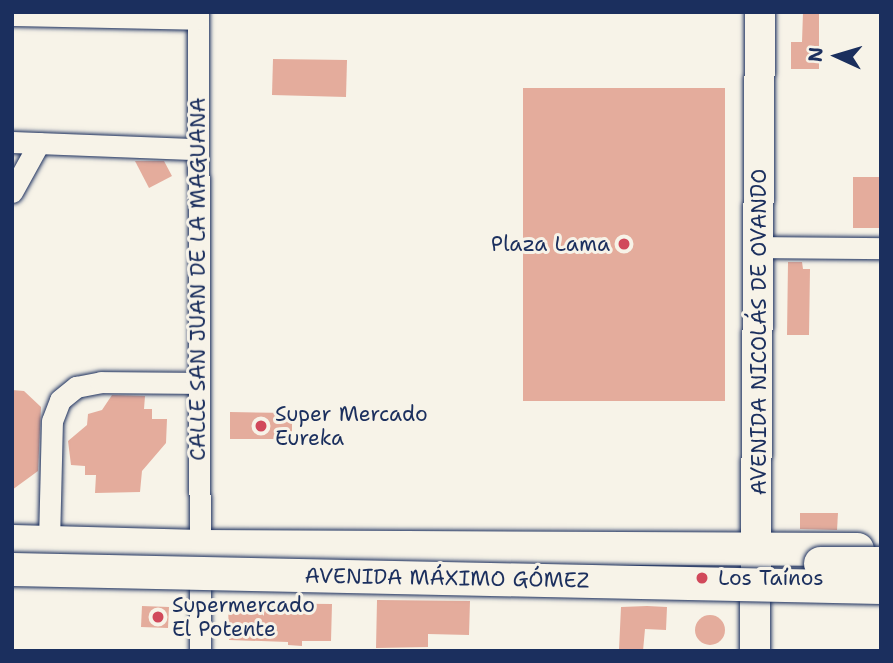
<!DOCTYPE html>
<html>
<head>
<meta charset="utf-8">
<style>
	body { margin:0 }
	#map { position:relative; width:893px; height:663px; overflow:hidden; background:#f7f3e8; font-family:"Shantell Sans",sans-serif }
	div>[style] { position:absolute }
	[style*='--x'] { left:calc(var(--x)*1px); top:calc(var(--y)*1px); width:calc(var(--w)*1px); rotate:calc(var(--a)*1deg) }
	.building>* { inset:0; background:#e4ac9c }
	.round { border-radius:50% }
	.roads { filter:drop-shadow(0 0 2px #1b2f5e) drop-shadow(0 0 2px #1b2f5e) }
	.street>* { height:21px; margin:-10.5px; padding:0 10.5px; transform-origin:10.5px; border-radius:10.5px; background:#f7f3e8 }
	.secondary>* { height:30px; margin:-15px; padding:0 15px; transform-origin:15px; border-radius:15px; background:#f7f3e8 }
	.primary>* { height:33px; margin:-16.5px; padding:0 16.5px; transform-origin:16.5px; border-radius:16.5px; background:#f7f3e8 }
	.bridges { filter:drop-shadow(0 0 2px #1b2f5e) drop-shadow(0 0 2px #1b2f5e) }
	.primary-bridge>* { height:33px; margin:-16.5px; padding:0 16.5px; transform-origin:16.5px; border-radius:16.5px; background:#f7f3e8 }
	.dots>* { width:19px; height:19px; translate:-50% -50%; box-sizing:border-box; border:4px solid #f7f3e8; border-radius:50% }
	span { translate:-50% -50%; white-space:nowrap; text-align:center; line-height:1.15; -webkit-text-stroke:6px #f7f3e8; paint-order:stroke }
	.poi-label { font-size:21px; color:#1b2f5e }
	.right { translate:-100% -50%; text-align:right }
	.left { translate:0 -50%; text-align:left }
	.street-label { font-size:21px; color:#1b2f5e }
	.frame { position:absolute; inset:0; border:14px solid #1b2f5e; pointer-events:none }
	.north { position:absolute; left:802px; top:21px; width:70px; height:70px; -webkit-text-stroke:5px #f7f3e8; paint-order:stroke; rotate:274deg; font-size:19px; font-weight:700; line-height:28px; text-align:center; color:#1b2f5e }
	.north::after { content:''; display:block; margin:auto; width:24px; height:32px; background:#1b2f5e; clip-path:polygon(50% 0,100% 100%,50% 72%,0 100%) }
</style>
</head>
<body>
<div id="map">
	<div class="building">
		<i style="clip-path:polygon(803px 12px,819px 12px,819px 69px,791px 69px,791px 42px,802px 42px)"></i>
		<i style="clip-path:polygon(273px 59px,347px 60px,346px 97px,272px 95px)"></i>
		<i style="clip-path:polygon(523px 88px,725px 88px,725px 401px,523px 401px)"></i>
		<i style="clip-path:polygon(135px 161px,164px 161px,172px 176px,149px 188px)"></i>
		<i style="clip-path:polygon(853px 177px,881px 177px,881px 228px,853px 228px)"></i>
		<i style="clip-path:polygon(788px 262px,802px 262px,803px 269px,810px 269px,809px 335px,787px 335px)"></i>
		<i style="clip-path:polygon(12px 390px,24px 391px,41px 407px,38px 471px,12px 490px)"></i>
		<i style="clip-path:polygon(112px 395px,145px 396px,144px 409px,152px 409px,152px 419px,167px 419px,166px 443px,142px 471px,140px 492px,95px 493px,96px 475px,85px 475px,85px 466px,71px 465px,68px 441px,87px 425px,88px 414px,102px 410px)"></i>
		<i style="clip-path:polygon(230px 412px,292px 413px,292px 439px,230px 439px)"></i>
		<i style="clip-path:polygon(800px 513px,838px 513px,837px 530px,800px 529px)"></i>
		<i style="clip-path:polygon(377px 600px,470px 601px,469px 635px,428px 634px,428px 647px,376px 648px)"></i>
		<i style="clip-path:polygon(228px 603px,332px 604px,331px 641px,302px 641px,302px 646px,288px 645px,288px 642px,229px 640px)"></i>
		<i style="clip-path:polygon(142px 606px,169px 607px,168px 628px,141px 627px)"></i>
		<i style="clip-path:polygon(647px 606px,667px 607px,666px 630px,645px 629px,643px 651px,619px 650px,621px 607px)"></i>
		<i class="round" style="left:695px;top:615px;width:30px;height:30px"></i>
	</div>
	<div class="roads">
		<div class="street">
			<i style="--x:198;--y:12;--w:639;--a:89.82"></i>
			<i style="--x:12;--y:15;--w:186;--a:1.2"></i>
			<i style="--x:12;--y:142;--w:186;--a:2.2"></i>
			<i style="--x:12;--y:192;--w:56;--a:-61.1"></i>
			<i style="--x:760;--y:247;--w:121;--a:0.5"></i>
			<i style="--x:49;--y:542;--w:121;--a:-88.6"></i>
			<i style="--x:52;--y:421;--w:22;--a:-69"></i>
			<i style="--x:60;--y:400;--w:21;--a:-39"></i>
			<i style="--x:76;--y:387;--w:25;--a:-11"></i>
			<i style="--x:101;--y:382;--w:96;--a:0.6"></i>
		</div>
		<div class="secondary">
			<i style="--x:755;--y:651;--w:639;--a:-89.55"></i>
		</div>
		<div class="primary">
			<i style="--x:12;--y:541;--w:188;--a:1.5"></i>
			<i style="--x:200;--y:546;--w:657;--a:0.26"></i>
		</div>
	</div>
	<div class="bridges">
		<div class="primary-bridge">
			<i style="--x:820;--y:563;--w:61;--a:0"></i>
			<i style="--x:12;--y:569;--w:869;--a:1.19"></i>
		</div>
	</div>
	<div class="dots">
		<i style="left:624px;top:244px;background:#d1495b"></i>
		<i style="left:261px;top:426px;background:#d1495b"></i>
		<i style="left:702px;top:578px;background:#d1495b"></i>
		<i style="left:158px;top:617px;background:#d1495b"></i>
	</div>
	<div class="poi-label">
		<span class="right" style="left:610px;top:244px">Plaza Lama</span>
		<span class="left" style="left:275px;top:426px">Super Mercado<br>Eureka</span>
		<span class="left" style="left:718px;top:578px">Los Taínos</span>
		<span class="left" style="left:172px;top:617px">Supermercado<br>El Potente</span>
	</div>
	<div class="street-label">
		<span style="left:198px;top:279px;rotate:-90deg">CALLE SAN JUAN DE LA MAGUANA</span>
		<span style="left:759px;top:332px;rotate:-90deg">AVENIDA NICOLÁS DE OVANDO</span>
		<span style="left:447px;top:578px;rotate:1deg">AVENIDA MÁXIMO GÓMEZ</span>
	</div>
	<div class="frame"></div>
	<div class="north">N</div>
</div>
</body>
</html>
